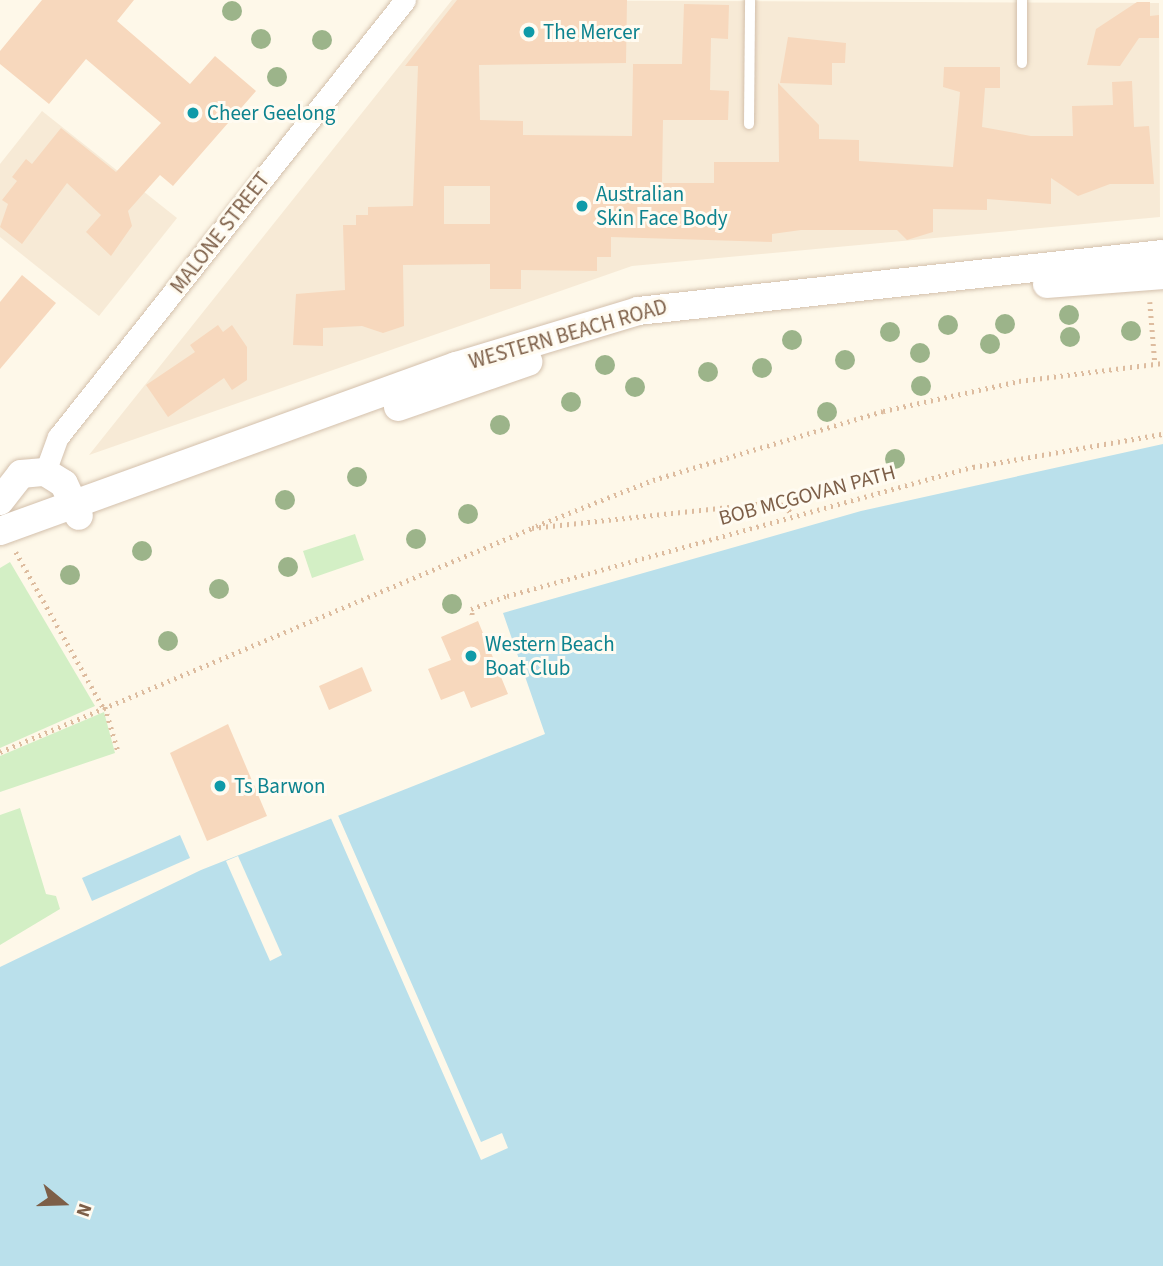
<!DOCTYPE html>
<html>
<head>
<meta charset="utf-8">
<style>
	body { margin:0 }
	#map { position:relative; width:1163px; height:1266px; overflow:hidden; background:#fef8e9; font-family:"Source Sans 3",sans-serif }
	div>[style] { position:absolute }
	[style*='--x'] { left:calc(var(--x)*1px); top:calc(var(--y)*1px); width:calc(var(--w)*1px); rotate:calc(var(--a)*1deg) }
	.residential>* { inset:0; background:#f7ead6 }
	.green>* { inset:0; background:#d3efc5 }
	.water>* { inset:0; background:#bae0eb }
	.pier>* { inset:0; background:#fef8e9 }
	.building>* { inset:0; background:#f7d8bd }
	.path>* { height:4.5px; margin-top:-2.25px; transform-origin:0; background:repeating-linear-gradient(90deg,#ddbc9f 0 2px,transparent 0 7px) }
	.roads { filter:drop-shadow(0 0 2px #d3c0ac) drop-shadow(0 0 2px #d3c0ac) }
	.lane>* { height:10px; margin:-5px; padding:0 5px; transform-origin:5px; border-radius:5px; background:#fff }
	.street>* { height:21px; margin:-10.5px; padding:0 10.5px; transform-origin:10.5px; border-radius:10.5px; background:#fff }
	.secondary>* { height:28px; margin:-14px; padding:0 14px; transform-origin:14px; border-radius:14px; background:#fff }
	.trees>* { width:20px; height:20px; margin:-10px; border-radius:50%; background:#9cb48a }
	.dots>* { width:19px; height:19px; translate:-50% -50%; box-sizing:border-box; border:4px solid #fffbf1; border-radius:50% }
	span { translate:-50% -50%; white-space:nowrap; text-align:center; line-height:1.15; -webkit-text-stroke:6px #fffbf1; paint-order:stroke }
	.culture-label { font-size:21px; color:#0d838f }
	.left { translate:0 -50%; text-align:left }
	.street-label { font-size:21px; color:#7d5f48 }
	.north { position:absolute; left:28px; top:1168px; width:70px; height:70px; -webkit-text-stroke:5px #fffbf1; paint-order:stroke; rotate:109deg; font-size:19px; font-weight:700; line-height:28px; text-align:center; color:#7d5f48 }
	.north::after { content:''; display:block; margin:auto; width:24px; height:32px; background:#7d5f48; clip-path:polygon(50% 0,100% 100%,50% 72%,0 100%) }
</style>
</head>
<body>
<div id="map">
	<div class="residential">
		<i style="clip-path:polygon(452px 0,1159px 3px,1160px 217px,632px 266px,89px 455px)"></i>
		<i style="clip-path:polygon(42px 111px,177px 218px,99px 316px,0 237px,0 164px)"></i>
	</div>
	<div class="green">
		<i style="clip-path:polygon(355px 534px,364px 560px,312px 578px,303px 551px)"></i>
		<i style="clip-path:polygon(10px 562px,95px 706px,0 748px,0 568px)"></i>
		<i style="clip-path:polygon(104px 712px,115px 753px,0 792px,0 756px)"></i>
		<i style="clip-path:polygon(20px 808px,46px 894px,56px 896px,60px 909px,0 945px,0 815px)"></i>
	</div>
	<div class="water">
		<i style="clip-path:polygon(1163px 444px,1163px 1266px,0 1266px,0 967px,201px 870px,545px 734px,503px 613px,861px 511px)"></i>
		<i style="clip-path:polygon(180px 835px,190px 858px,92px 901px,82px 878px)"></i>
	</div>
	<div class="pier">
		<i style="clip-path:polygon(337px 813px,481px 1142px,502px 1133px,508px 1148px,481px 1160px,330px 816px)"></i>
		<i style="clip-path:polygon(238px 856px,282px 955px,270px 961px,226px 861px)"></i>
	</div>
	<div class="building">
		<i style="clip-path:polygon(42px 0,134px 0,117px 21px,190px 84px,215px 56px,256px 91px,173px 186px,160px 175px,128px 211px,132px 226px,111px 256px,86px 232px,101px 215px,67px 183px,22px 244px,0 227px,8px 204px,2px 200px,17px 181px,12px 177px,26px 159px,32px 164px,61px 128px,116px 172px,161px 123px,86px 59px,49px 104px,0 64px,0 51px)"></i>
		<i style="clip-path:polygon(evenodd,457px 0,627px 0,626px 63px,479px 65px,480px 120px,523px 121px,523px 135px,632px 136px,633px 64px,682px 64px,684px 4px,729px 5px,728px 39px,711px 38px,710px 90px,729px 91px,728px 120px,663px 120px,662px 183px,714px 183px,714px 162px,779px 162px,778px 83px,819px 125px,819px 139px,859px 140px,859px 161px,953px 167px,960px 92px,943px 87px,944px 67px,1000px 67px,1000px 88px,985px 88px,982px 127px,1031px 136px,1073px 136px,1072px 106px,1113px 105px,1112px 82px,1132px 81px,1134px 127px,1149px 126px,1154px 184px,1110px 184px,1078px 196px,1051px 178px,1051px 204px,987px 199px,987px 210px,933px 209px,933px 232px,907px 240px,897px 230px,801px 230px,772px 234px,772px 242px,611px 237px,611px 257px,597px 257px,597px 271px,521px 270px,521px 289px,490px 289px,490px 264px,403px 265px,404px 326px,383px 333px,362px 326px,323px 328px,323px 346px,293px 345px,296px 294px,345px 290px,343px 225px,356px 225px,356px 215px,368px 215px,368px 207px,413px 206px,418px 66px,405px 66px,457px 0,444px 186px,490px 186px,490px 224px,444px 224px,444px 186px)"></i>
		<i style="clip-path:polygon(1137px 2px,1150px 2px,1150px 16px,1159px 15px,1159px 38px,1139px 38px,1120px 66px,1087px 65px,1096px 29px)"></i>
		<i style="clip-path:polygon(788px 37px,846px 43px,845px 63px,832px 63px,832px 85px,780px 83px)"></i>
		<i style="clip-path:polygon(22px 275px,56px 303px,0 369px,0 302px)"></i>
		<i style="clip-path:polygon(218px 325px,223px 332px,232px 325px,247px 347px,247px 380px,232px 390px,224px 378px,168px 417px,146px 385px,195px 352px,190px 345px)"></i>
		<i style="clip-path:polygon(478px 621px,508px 694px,471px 708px,464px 691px,441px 700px,428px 669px,451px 660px,441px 637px)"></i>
		<i style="clip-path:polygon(362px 667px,372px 691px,329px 710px,319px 686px)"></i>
		<i style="clip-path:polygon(228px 724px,267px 816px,207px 841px,170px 753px)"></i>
	</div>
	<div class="path">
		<i style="--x:1150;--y:302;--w:61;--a:85.3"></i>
		<i style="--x:536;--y:526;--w:126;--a:-21.5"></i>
		<i style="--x:653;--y:480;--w:240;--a:-16.7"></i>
		<i style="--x:883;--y:411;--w:139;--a:-12.4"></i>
		<i style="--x:1019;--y:381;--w:145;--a:-7.1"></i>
		<i style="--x:16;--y:552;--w:178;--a:60.7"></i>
		<i style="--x:472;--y:615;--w:6;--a:-99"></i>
		<i style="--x:471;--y:609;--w:38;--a:-20"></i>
		<i style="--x:507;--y:596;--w:484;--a:-15.5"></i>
		<i style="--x:973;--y:467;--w:193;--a:-9.9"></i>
		<i style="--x:105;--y:707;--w:46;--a:73.5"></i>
		<i style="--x:0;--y:752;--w:577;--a:-22.83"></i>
		<i style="--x:532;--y:528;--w:236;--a:-6.1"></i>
		<i style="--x:767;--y:503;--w:17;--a:7"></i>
		<i style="--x:784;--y:505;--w:13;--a:48"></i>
	</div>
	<div class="roads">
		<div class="lane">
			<i style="--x:1022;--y:63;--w:63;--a:-90"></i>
			<i style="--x:749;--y:124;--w:124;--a:-89.5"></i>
		</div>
		<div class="street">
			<i style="--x:45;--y:472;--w:37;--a:-70"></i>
			<i style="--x:58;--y:437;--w:558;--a:-51.55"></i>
		</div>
		<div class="secondary">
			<i style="--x:1047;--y:284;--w:116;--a:-4.4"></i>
			<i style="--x:398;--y:407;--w:138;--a:-19.1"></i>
			<i style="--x:0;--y:501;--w:34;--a:-52"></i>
			<i style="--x:21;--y:474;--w:24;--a:-5"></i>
			<i style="--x:45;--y:472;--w:22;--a:32"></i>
			<i style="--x:64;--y:484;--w:35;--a:65"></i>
			<i style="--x:0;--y:531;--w:485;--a:-19.9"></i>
			<i style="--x:456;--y:366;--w:190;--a:-16.8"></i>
			<i style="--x:638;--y:311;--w:528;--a:-6.2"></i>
		</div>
	</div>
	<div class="trees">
		<i style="left:232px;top:11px"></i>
		<i style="left:261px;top:39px"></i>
		<i style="left:322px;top:40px"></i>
		<i style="left:277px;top:77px"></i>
		<i style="left:1069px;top:315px"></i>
		<i style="left:1005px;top:324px"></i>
		<i style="left:948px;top:325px"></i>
		<i style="left:1131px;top:331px"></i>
		<i style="left:890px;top:332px"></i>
		<i style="left:1070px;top:337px"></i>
		<i style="left:792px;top:340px"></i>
		<i style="left:990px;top:344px"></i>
		<i style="left:920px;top:353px"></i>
		<i style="left:845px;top:360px"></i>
		<i style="left:605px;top:365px"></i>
		<i style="left:762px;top:368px"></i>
		<i style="left:708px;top:372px"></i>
		<i style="left:921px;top:386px"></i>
		<i style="left:635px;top:387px"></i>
		<i style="left:571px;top:402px"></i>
		<i style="left:827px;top:412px"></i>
		<i style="left:500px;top:425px"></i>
		<i style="left:895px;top:459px"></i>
		<i style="left:357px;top:477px"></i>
		<i style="left:285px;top:500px"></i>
		<i style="left:468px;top:514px"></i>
		<i style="left:416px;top:539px"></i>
		<i style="left:142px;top:551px"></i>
		<i style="left:288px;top:567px"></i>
		<i style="left:70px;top:575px"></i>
		<i style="left:219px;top:589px"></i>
		<i style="left:452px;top:604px"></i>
		<i style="left:168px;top:641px"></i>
	</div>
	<div class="dots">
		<i style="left:529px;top:32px;background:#0f9aa8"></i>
		<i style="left:193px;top:113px;background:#0f9aa8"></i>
		<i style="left:582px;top:206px;background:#0f9aa8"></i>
		<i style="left:471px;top:656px;background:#0f9aa8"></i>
		<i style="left:220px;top:786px;background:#0f9aa8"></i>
	</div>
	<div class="culture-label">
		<span class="left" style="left:543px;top:32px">The Mercer</span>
		<span class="left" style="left:207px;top:113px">Cheer Geelong</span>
		<span class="left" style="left:596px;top:206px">Australian<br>Skin Face Body</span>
		<span class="left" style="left:485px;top:656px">Western Beach<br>Boat Club</span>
		<span class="left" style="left:234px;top:786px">Ts Barwon</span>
	</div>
	<div class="street-label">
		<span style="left:220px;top:233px;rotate:-52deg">MALONE STREET</span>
		<span style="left:568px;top:334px;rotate:-16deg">WESTERN BEACH ROAD</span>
		<span style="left:807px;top:495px;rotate:-15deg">BOB MCGOVAN PATH</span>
	</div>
	<div class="north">N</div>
</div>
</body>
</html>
